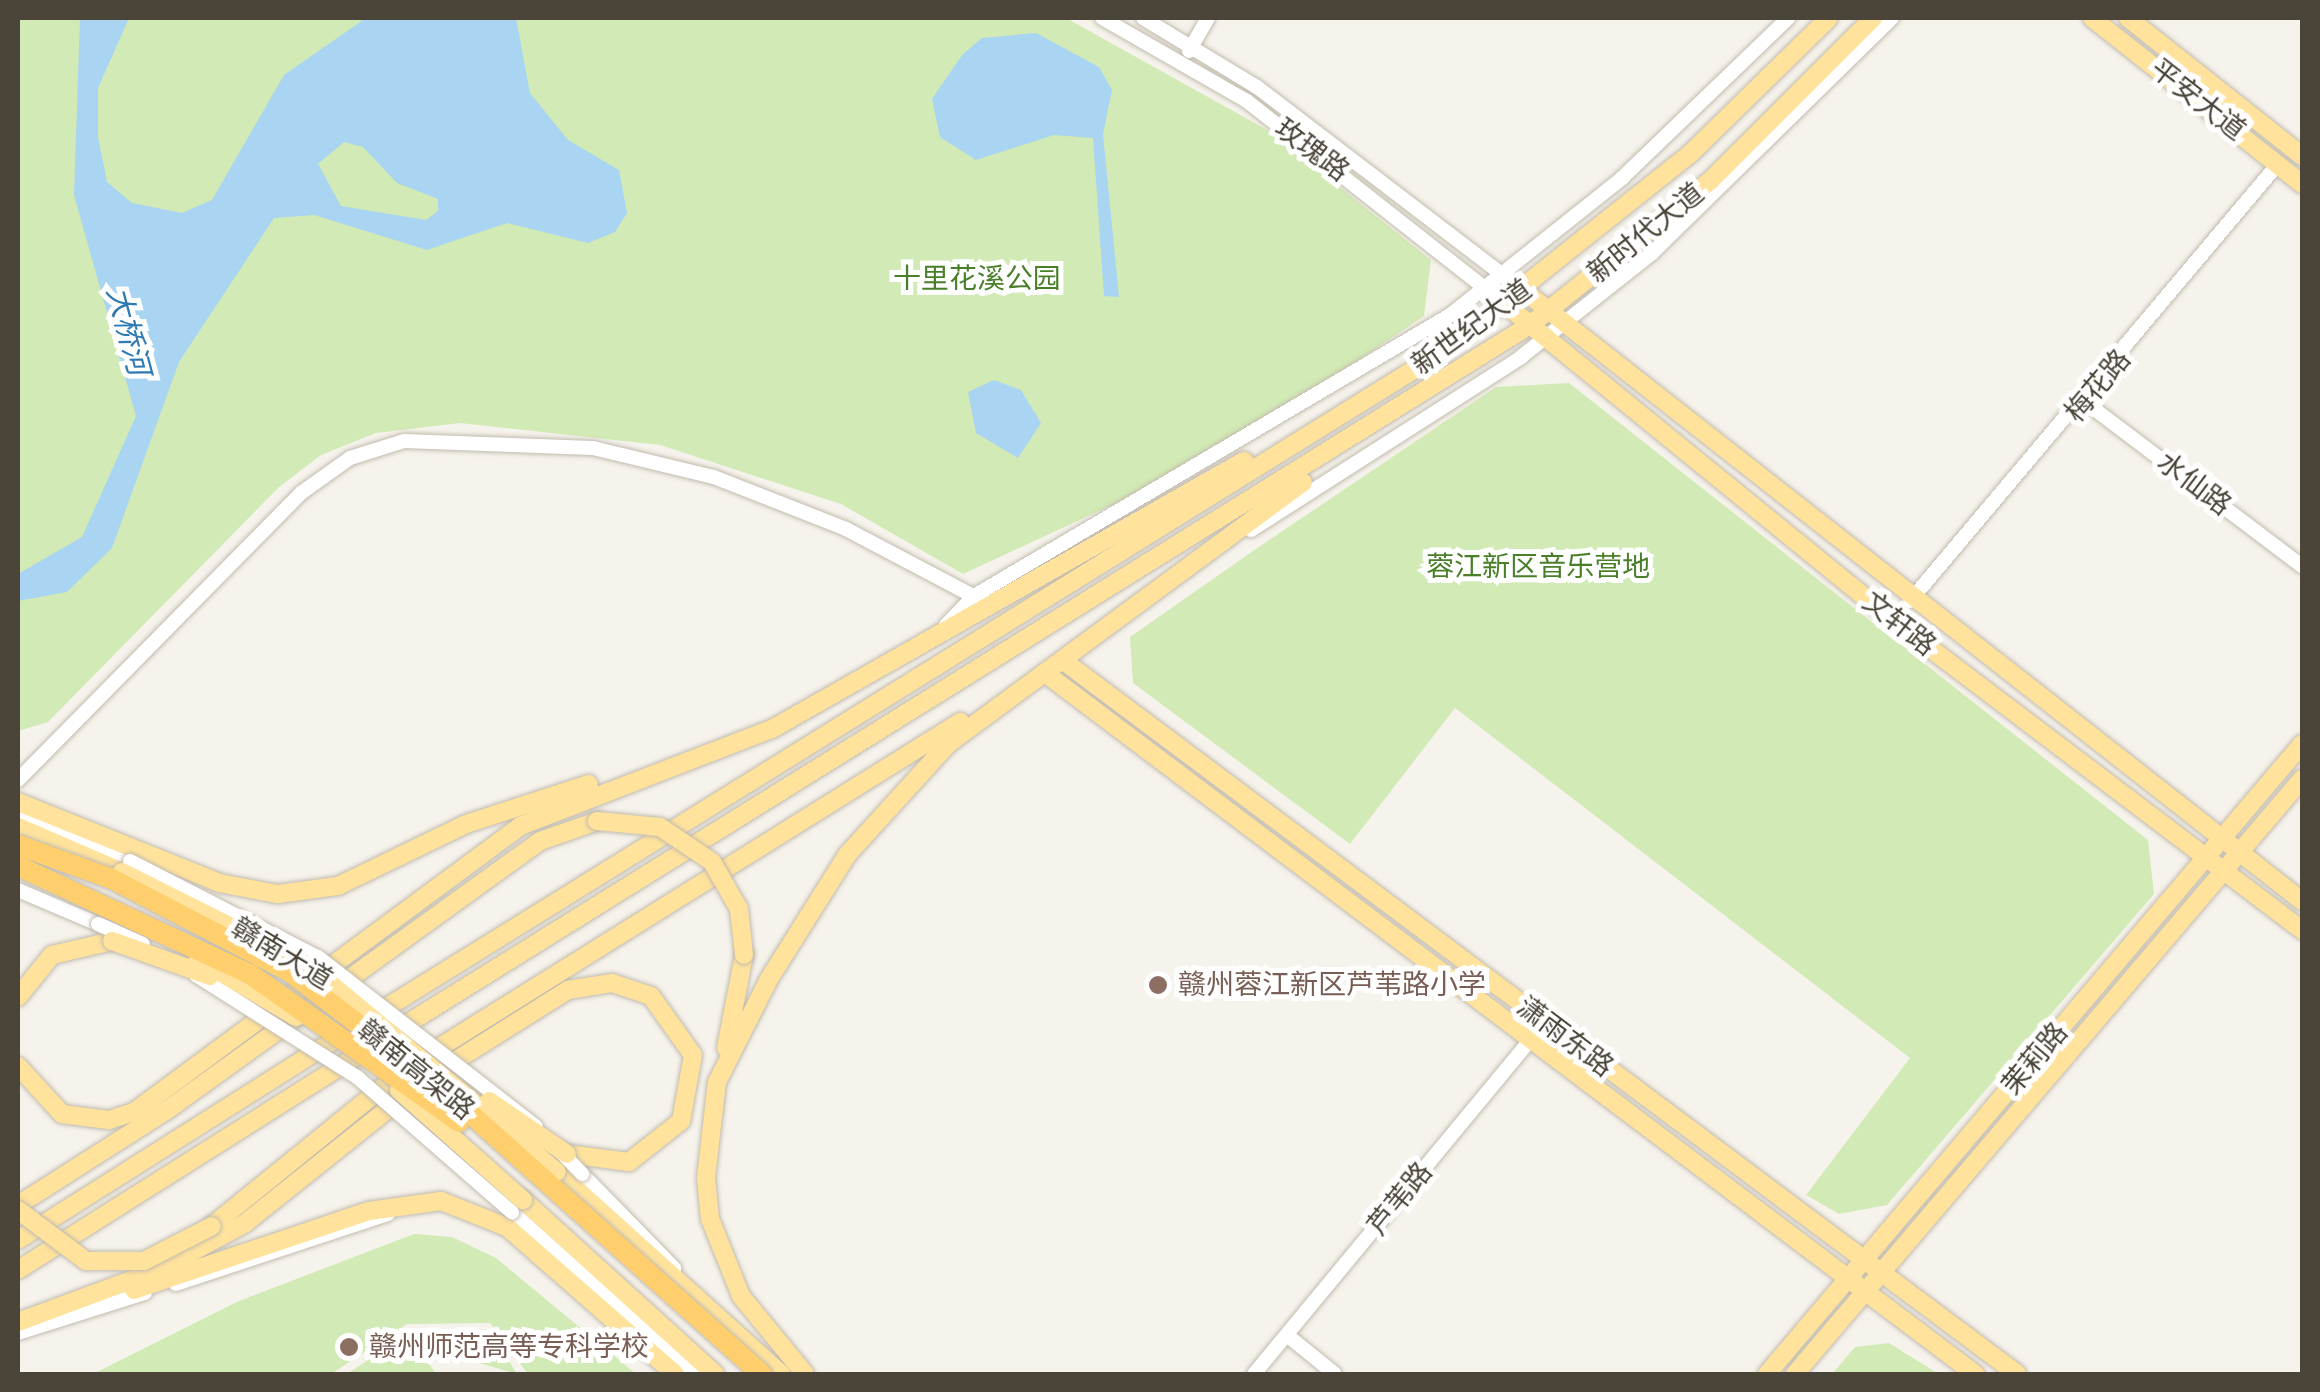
<!DOCTYPE html>
<html>
<head>
<meta charset="utf-8">
<style>
	body { margin:0 }
	#map { position:relative; width:2320px; height:1392px; overflow:hidden; background:#f6f3ec; font-family:"DejaVu Sans","Noto Sans SC",sans-serif }
	div>[style] { position:absolute }
	[style*='--x'] { left:calc(var(--x)*1px); top:calc(var(--y)*1px); width:calc(var(--w)*1px); rotate:calc(var(--a)*1deg) }
	.green>* { inset:0; background:#d2eab5 }
	.water>* { inset:0; background:#a9d4f2 }
	.roads { filter:drop-shadow(0 0 2px #c2bbae) drop-shadow(0 0 2px #c2bbae) }
	.minor>* { height:14px; margin:-7px; padding:0 7px; transform-origin:7px; border-radius:7px; background:#fff }
	.major>* { height:18px; margin:-9px; padding:0 9px; transform-origin:9px; border-radius:9px; background:#ffe39c }
	.bridges { filter:drop-shadow(0 0 2px #c2bbae) drop-shadow(0 0 2px #c2bbae) }
	.minor-bridge>* { height:14px; margin:-7px; padding:0 7px; transform-origin:7px; border-radius:7px; background:#fff }
	.major-bridge>* { height:18px; margin:-9px; padding:0 9px; transform-origin:9px; border-radius:9px; background:#ffe39c }
	.highway-bridge>* { height:20px; margin:-10px; padding:0 10px; transform-origin:10px; border-radius:10px; background:#ffcf6e }
	.dots>* { width:28px; height:28px; translate:-50% -50%; box-sizing:border-box; border:5px solid #fff; border-radius:50% }
	span { translate:-50% -50%; white-space:nowrap; text-align:center; line-height:1.15; -webkit-text-stroke:10px #fff; paint-order:stroke }
	.street-label { font-size:28px; color:#4b4439 }
	.park-label { font-size:28px; color:#4a7f2a }
	.education-label { font-size:28px; color:#785e54 }
	.left { translate:0 -50%; text-align:left }
	.water-label { font-size:30px; color:#2e7ab2; font-style:italic }
	.frame { position:absolute; inset:0; border:20px solid #4b4439; pointer-events:none }
</style>
</head>
<body>
<div id="map">
	<div class="green">
		<i style="clip-path:polygon(18px 18px,1066px 18px,1269px 131px,1431px 260px,1424px 316px,1209px 460px,963px 574px,841px 504px,660px 445px,460px 423px,376px 433px,321px 455px,279px 487px,48px 722px,18px 731px)"></i>
		<i style="clip-path:polygon(1569px 383px,2148px 840px,2154px 894px,1887px 1205px,1839px 1214px,1806px 1195px,1910px 1058px,1455px 708px,1350px 844px,1133px 683px,1130px 637px,1253px 551px,1496px 387px)"></i>
		<i style="clip-path:polygon(414px 1234px,452px 1237px,496px 1258px,636px 1374px,528px 1374px,490px 1323px,407px 1324px,331px 1374px,93px 1374px,239px 1301px)"></i>
		<i style="clip-path:polygon(440px 1332px,502px 1350px,517px 1374px,438px 1351px,423px 1355px,436px 1374px,347px 1374px,403px 1337px)"></i>
		<i style="clip-path:polygon(1889px 1343px,1937px 1373px,1832px 1374px,1855px 1347px)"></i>
	</div>
	<div class="water">
		<i style="clip-path:polygon(evenodd,80px 18px,129px 18px,98px 88px,98px 137px,107px 182px,132px 203px,182px 213px,212px 200px,284px 75px,366px 18px,516px 18px,530px 93px,568px 140px,619px 170px,627px 213px,615px 232px,588px 243px,507px 223px,427px 250px,314px 215px,274px 218px,179px 362px,112px 548px,67px 592px,18px 601px,18px 574px,82px 537px,136px 416px,74px 195px,80px 18px,344px 142px,363px 147px,397px 183px,438px 199px,438px 211px,426px 220px,341px 206px,318px 164px,344px 142px)"></i>
		<i style="clip-path:polygon(1036px 33px,1099px 67px,1112px 90px,1103px 134px,1119px 297px,1104px 296px,1093px 138px,1054px 135px,976px 160px,940px 137px,932px 99px,962px 55px,982px 38px)"></i>
		<i style="clip-path:polygon(994px 380px,1021px 390px,1041px 423px,1018px 458px,976px 433px,968px 392px)"></i>
	</div>
	<div class="roads">
		<div class="minor">
			<i style="--x:1102;--y:18;--w:167;--a:29.8"></i>
			<i style="--x:1247;--y:101;--w:312;--a:38.2"></i>
			<i style="--x:1143;--y:18;--w:133;--a:31.2"></i>
			<i style="--x:1257;--y:87;--w:336;--a:37.4"></i>
			<i style="--x:1189;--y:51;--w:38;--a:-60"></i>
			<i style="--x:2085;--y:402;--w:272;--a:37.1"></i>
			<i style="--x:1251;--y:530;--w:321;--a:-32.6"></i>
			<i style="--x:1521;--y:357;--w:167;--a:-38.4"></i>
			<i style="--x:1652;--y:253;--w:336;--a:-44.4"></i>
			<i style="--x:1910;--y:601;--w:571;--a:-49.9"></i>
			<i style="--x:946;--y:625;--w:40;--a:-46"></i>
			<i style="--x:974;--y:596;--w:553;--a:-30.55"></i>
			<i style="--x:1450;--y:315;--w:220;--a:-38.5"></i>
			<i style="--x:1622;--y:178;--w:231;--a:-43.9"></i>
			<i style="--x:18;--y:780;--w:403;--a:-45.4"></i>
			<i style="--x:301;--y:493;--w:60;--a:-35.5"></i>
			<i style="--x:350;--y:458;--w:57;--a:-17.5"></i>
			<i style="--x:404;--y:441;--w:189;--a:2.1"></i>
			<i style="--x:593;--y:448;--w:124;--a:13.5"></i>
			<i style="--x:714;--y:477;--w:142;--a:21.5"></i>
			<i style="--x:846;--y:529;--w:163;--a:27.8"></i>
			<i style="--x:18;--y:811;--w:123;--a:24.1"></i>
			<i style="--x:18;--y:890;--w:87;--a:23"></i>
			<i style="--x:582;--y:1174;--w:132;--a:45.6"></i>
			<i style="--x:512;--y:1212;--w:243;--a:41.8"></i>
			<i style="--x:176;--y:1284;--w:223;--a:-18.3"></i>
			<i style="--x:18;--y:1333;--w:133;--a:-17.5"></i>
			<i style="--x:1288;--y:1336;--w:60;--a:39"></i>
			<i style="--x:1254;--y:1374;--w:457;--a:-50.4"></i>
		</div>
		<div class="major">
			<i style="--x:2092;--y:18;--w:268;--a:38.3"></i>
			<i style="--x:2128;--y:18;--w:222;--a:38.4"></i>
			<i style="--x:1524;--y:291;--w:989;--a:38.1"></i>
			<i style="--x:1506;--y:305;--w:500;--a:39.16"></i>
			<i style="--x:1894;--y:621;--w:512;--a:37.14"></i>
			<i style="--x:1065;--y:662;--w:1189;--a:36.79"></i>
			<i style="--x:1045;--y:673;--w:1165;--a:37.01"></i>
			<i style="--x:18;--y:802;--w:217;--a:21.9"></i>
			<i style="--x:219;--y:883;--w:60;--a:10.6"></i>
			<i style="--x:278;--y:894;--w:61;--a:-7.6"></i>
			<i style="--x:338;--y:886;--w:142;--a:-25.8"></i>
			<i style="--x:466;--y:824;--w:129;--a:-18"></i>
			<i style="--x:18;--y:827;--w:113;--a:23.4"></i>
			<i style="--x:18;--y:997;--w:54;--a:-51"></i>
			<i style="--x:52;--y:955;--w:62;--a:-13.1"></i>
			<i style="--x:373;--y:1016;--w:1251;--a:-31.84"></i>
			<i style="--x:1436;--y:356;--w:325;--a:-38.5"></i>
			<i style="--x:1690;--y:154;--w:194;--a:-44.4"></i>
			<i style="--x:394;--y:1032;--w:1338;--a:-31.9"></i>
			<i style="--x:1530;--y:325;--w:231;--a:-38.7"></i>
			<i style="--x:1710;--y:181;--w:231;--a:-45"></i>
			<i style="--x:726;--y:1048;--w:95;--a:-79"></i>
			<i style="--x:18;--y:1066;--w:65;--a:47.5"></i>
			<i style="--x:62;--y:1114;--w:47;--a:7.3"></i>
			<i style="--x:109;--y:1120;--w:26;--a:-18"></i>
			<i style="--x:134;--y:1112;--w:480;--a:-36.5"></i>
			<i style="--x:520;--y:826;--w:270;--a:-21.1"></i>
			<i style="--x:772;--y:729;--w:543;--a:-29.59"></i>
			<i style="--x:439;--y:1071;--w:152;--a:-32.1"></i>
			<i style="--x:568;--y:990;--w:45;--a:-9"></i>
			<i style="--x:612;--y:983;--w:41;--a:18.4"></i>
			<i style="--x:651;--y:996;--w:72;--a:54.6"></i>
			<i style="--x:693;--y:1055;--w:67;--a:100.3"></i>
			<i style="--x:681;--y:1121;--w:66;--a:141.7"></i>
			<i style="--x:629;--y:1162;--w:63;--a:-172.6"></i>
			<i style="--x:557;--y:1172;--w:302;--a:42"></i>
			<i style="--x:523;--y:1200;--w:259;--a:42.2"></i>
			<i style="--x:18;--y:1205;--w:180;--a:-32.5"></i>
			<i style="--x:170;--y:1108;--w:456;--a:-35.8"></i>
			<i style="--x:540;--y:841;--w:60;--a:-19.3"></i>
			<i style="--x:212;--y:1226;--w:249;--a:-39.1"></i>
			<i style="--x:405;--y:1069;--w:655;--a:-32.01"></i>
			<i style="--x:18;--y:1240;--w:389;--a:-32.3"></i>
			<i style="--x:18;--y:1270;--w:419;--a:-32.3"></i>
			<i style="--x:134;--y:1290;--w:248;--a:-18.6"></i>
			<i style="--x:369;--y:1211;--w:73;--a:-7.9"></i>
			<i style="--x:441;--y:1201;--w:71;--a:21.5"></i>
			<i style="--x:507;--y:1227;--w:223;--a:41.2"></i>
			<i style="--x:18;--y:1322;--w:149;--a:-20.4"></i>
			<i style="--x:158;--y:1270;--w:98;--a:-28.1"></i>
			<i style="--x:244;--y:1224;--w:202;--a:-38.6"></i>
			<i style="--x:805;--y:1374;--w:101;--a:-129.4"></i>
			<i style="--x:741;--y:1296;--w:83;--a:-111.9"></i>
			<i style="--x:710;--y:1219;--w:41;--a:-95.6"></i>
			<i style="--x:706;--y:1178;--w:97;--a:-83.5"></i>
			<i style="--x:717;--y:1082;--w:115;--a:-63.2"></i>
			<i style="--x:769;--y:979;--w:146;--a:-57.8"></i>
			<i style="--x:847;--y:855;--w:150;--a:-47.7"></i>
			<i style="--x:948;--y:744;--w:441;--a:-36.4"></i>
			<i style="--x:1767;--y:1374;--w:827;--a:-49.66"></i>
			<i style="--x:1795;--y:1374;--w:782;--a:-49.57"></i>
		</div>
	</div>
	<div class="bridges">
		<div class="minor-bridge">
			<i style="--x:130;--y:861;--w:211;--a:27.1"></i>
			<i style="--x:318;--y:957;--w:276;--a:37.9"></i>
			<i style="--x:98;--y:924;--w:49;--a:24"></i>
			<i style="--x:196;--y:975;--w:191;--a:32.4"></i>
			<i style="--x:357;--y:1077;--w:206;--a:41.1"></i>
			<i style="--x:558;--y:1149;--w:35;--a:46"></i>
		</div>
		<div class="major-bridge">
			<i style="--x:597;--y:821;--w:63;--a:5.4"></i>
			<i style="--x:660;--y:827;--w:63;--a:33.9"></i>
			<i style="--x:712;--y:862;--w:54;--a:60.1"></i>
			<i style="--x:739;--y:909;--w:46;--a:83.8"></i>
			<i style="--x:122;--y:872;--w:209;--a:26.7"></i>
			<i style="--x:309;--y:966;--w:322;--a:39.7"></i>
			<i style="--x:112;--y:941;--w:104;--a:19.7"></i>
			<i style="--x:198;--y:959;--w:114;--a:30.6"></i>
			<i style="--x:399;--y:1090;--w:166;--a:41.6"></i>
			<i style="--x:489;--y:1101;--w:94;--a:34.2"></i>
			<i style="--x:18;--y:1210;--w:85;--a:36.9"></i>
			<i style="--x:86;--y:1261;--w:58;--a:0"></i>
			<i style="--x:144;--y:1261;--w:76;--a:-27.2"></i>
		</div>
		<div class="highway-bridge">
			<i style="--x:18;--y:845;--w:100;--a:19.9"></i>
			<i style="--x:112;--y:879;--w:201;--a:27.6"></i>
			<i style="--x:290;--y:972;--w:195;--a:37.5"></i>
			<i style="--x:445;--y:1091;--w:425;--a:41.8"></i>
			<i style="--x:18;--y:866;--w:256;--a:25"></i>
			<i style="--x:250;--y:974;--w:256;--a:35.3"></i>
		</div>
	</div>
	<div class="dots">
		<i style="left:1158px;top:985px;background:#8d6e63"></i>
		<i style="left:349px;top:1347px;background:#8d6e63"></i>
	</div>
	<div class="street-label">
		<span style="left:2198px;top:100px;rotate:38deg">平安大道</span>
		<span style="left:1312px;top:150px;rotate:37deg">玫瑰路</span>
		<span style="left:1646px;top:233px;rotate:-39deg">新时代大道</span>
		<span style="left:1472px;top:327px;rotate:-36deg">新世纪大道</span>
		<span style="left:2098px;top:386px;rotate:-50deg">梅花路</span>
		<span style="left:2194px;top:484px;rotate:37deg">水仙路</span>
		<span style="left:1899px;top:624px;rotate:38deg">文轩路</span>
		<span style="left:282px;top:954px;rotate:31deg">赣南大道</span>
		<span style="left:1565px;top:1037px;rotate:37deg">潇雨东路</span>
		<span style="left:2035px;top:1059px;rotate:-50deg">茉莉路</span>
		<span style="left:416px;top:1070px;rotate:39deg">赣南高架路</span>
		<span style="left:1400px;top:1199px;rotate:-51deg">芦苇路</span>
	</div>
	<div class="park-label">
		<span style="left:977px;top:279px">十里花溪公园</span>
		<span style="left:1538px;top:567px">蓉江新区音乐营地</span>
	</div>
	<div class="education-label">
		<span class="left" style="left:1178px;top:985px">赣州蓉江新区芦苇路小学</span>
		<span class="left" style="left:369px;top:1347px">赣州师范高等专科学校</span>
	</div>
	<div class="water-label">
		<span style="left:128px;top:331px;rotate:75deg">大桥河</span>
	</div>
	<div class="frame"></div>
</div>
</body>
</html>
